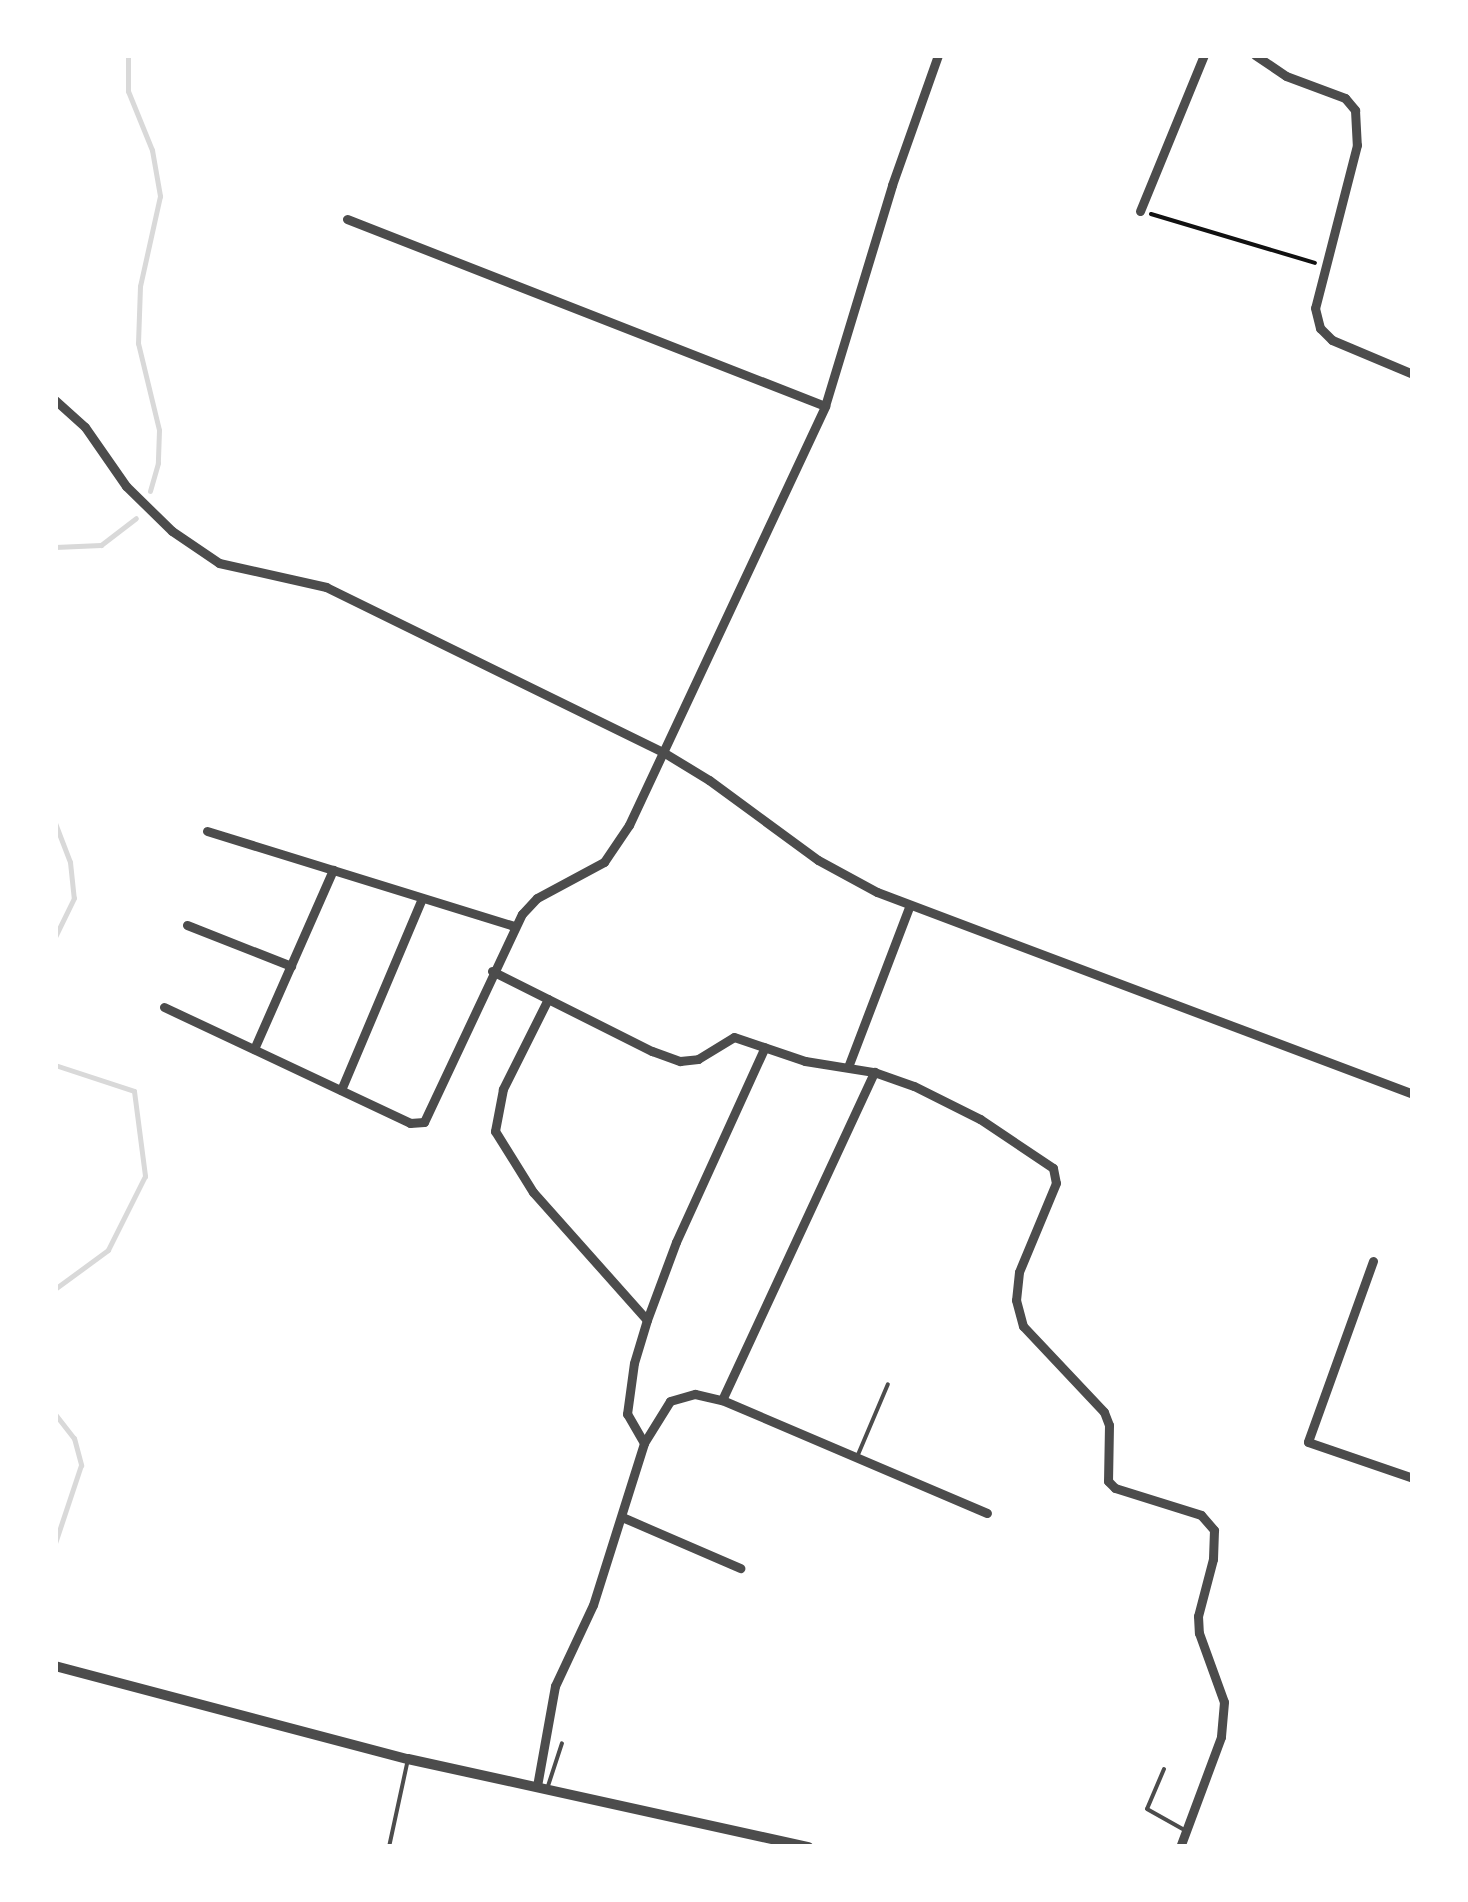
<!DOCTYPE html>
<html>
<head>
<meta charset="utf-8">
<style>
	body { margin:0 }
	#map { position:relative; width:1468px; height:1902px; overflow:hidden; background:#fff; font-family:"Exo 2",sans-serif }
	div>[style] { position:absolute }
	[style*='--x'] { left:calc(var(--x)*1px); top:calc(var(--y)*1px); width:calc(var(--w)*1px); rotate:calc(var(--a)*1deg) }
	.stream>* { height:5px; margin:-2.5px; padding:0 2.5px; transform-origin:2.5px; border-radius:2.5px; background:#d9d9d9 }
	.path>* { height:4px; margin:-2px; padding:0 2px; transform-origin:2px; border-radius:2px; background:#111 }
	.service>* { height:4px; margin:-2px; padding:0 2px; transform-origin:2px; border-radius:2px; background:#4c4c4c }
	.minor>* { height:9px; margin:-4.5px; padding:0 4.5px; transform-origin:4.5px; border-radius:4.5px; background:#4c4c4c }
	.tertiary>* { height:10px; margin:-5px; padding:0 5px; transform-origin:5px; border-radius:5px; background:#4c4c4c }
	span { translate:-50% -50%; white-space:nowrap; text-align:center; line-height:1.15; -webkit-text-stroke:8px #fff; paint-order:stroke }
	.frame { position:absolute; inset:0; border:58px solid #fff; pointer-events:none }
</style>
</head>
<body>
<div id="map">
	<div class="stream">
		<i style="--x:128;--y:55;--w:36;--a:90"></i>
		<i style="--x:128;--y:91;--w:64;--a:67.9"></i>
		<i style="--x:152;--y:150;--w:47;--a:80.1"></i>
		<i style="--x:160;--y:196;--w:92;--a:102.5"></i>
		<i style="--x:140;--y:286;--w:57;--a:92"></i>
		<i style="--x:138;--y:343;--w:89;--a:76.4"></i>
		<i style="--x:159;--y:430;--w:33;--a:92"></i>
		<i style="--x:158;--y:463;--w:29;--a:106"></i>
		<i style="--x:55;--y:547;--w:46;--a:-2.5"></i>
		<i style="--x:101;--y:545;--w:44;--a:-37.6"></i>
		<i style="--x:55;--y:823;--w:42;--a:69"></i>
		<i style="--x:70;--y:862;--w:36;--a:84"></i>
		<i style="--x:74;--y:898;--w:43;--a:116"></i>
		<i style="--x:55;--y:1065;--w:83;--a:18.2"></i>
		<i style="--x:134;--y:1091;--w:86;--a:82.6"></i>
		<i style="--x:145;--y:1176;--w:83;--a:116.6"></i>
		<i style="--x:108;--y:1250;--w:66;--a:143.7"></i>
		<i style="--x:55;--y:1414;--w:31;--a:52"></i>
		<i style="--x:74;--y:1438;--w:28;--a:75"></i>
		<i style="--x:81;--y:1465;--w:82;--a:108.4"></i>
	</div>
	<div class="path">
		<i style="--x:1151;--y:214;--w:171;--a:16.6"></i>
	</div>
	<div class="service">
		<i style="--x:857;--y:1457;--w:79;--a:-67"></i>
		<i style="--x:1164;--y:1769;--w:43;--a:113"></i>
		<i style="--x:1147;--y:1809;--w:45;--a:29.4"></i>
		<i style="--x:547;--y:1789;--w:48;--a:-71.9"></i>
		<i style="--x:389;--y:1847;--w:85;--a:-77.8"></i>
	</div>
	<div class="minor">
		<i style="--x:1255;--y:55;--w:37;--a:34"></i>
		<i style="--x:1286;--y:76;--w:63;--a:20.4"></i>
		<i style="--x:1345;--y:98;--w:16;--a:50"></i>
		<i style="--x:1355;--y:110;--w:35;--a:87"></i>
		<i style="--x:1357;--y:145;--w:168;--a:104.4"></i>
		<i style="--x:1315;--y:308;--w:21;--a:76"></i>
		<i style="--x:1320;--y:328;--w:17;--a:45"></i>
		<i style="--x:1332;--y:340;--w:88;--a:22.8"></i>
		<i style="--x:1140;--y:211;--w:169;--a:-67.7"></i>
		<i style="--x:347;--y:219;--w:513;--a:21.37"></i>
		<i style="--x:55;--y:400;--w:40;--a:42"></i>
		<i style="--x:85;--y:427;--w:72;--a:55.2"></i>
		<i style="--x:126;--y:486;--w:64;--a:44.4"></i>
		<i style="--x:172;--y:531;--w:57;--a:34.2"></i>
		<i style="--x:219;--y:563;--w:110;--a:12.6"></i>
		<i style="--x:326;--y:587;--w:375;--a:26.1"></i>
		<i style="--x:663;--y:752;--w:54;--a:31.3"></i>
		<i style="--x:709;--y:780;--w:135;--a:36.3"></i>
		<i style="--x:818;--y:860;--w:67;--a:28.5"></i>
		<i style="--x:877;--y:892;--w:573;--a:20.65"></i>
		<i style="--x:207;--y:831;--w:321;--a:17.2"></i>
		<i style="--x:187;--y:925;--w:112;--a:21.5"></i>
		<i style="--x:492;--y:971;--w:179;--a:26.6"></i>
		<i style="--x:652;--y:1051;--w:30;--a:20"></i>
		<i style="--x:680;--y:1061;--w:18;--a:-6"></i>
		<i style="--x:698;--y:1059;--w:42;--a:-31.4"></i>
		<i style="--x:734;--y:1037;--w:75;--a:18.7"></i>
		<i style="--x:805;--y:1061;--w:70;--a:9.1"></i>
		<i style="--x:874;--y:1072;--w:42;--a:19.3"></i>
		<i style="--x:914;--y:1086;--w:74;--a:26.6"></i>
		<i style="--x:980;--y:1119;--w:88;--a:33.9"></i>
		<i style="--x:1053;--y:1168;--w:15;--a:79"></i>
		<i style="--x:1056;--y:1183;--w:96;--a:112.6"></i>
		<i style="--x:1019;--y:1272;--w:28;--a:96"></i>
		<i style="--x:1016;--y:1300;--w:27;--a:75"></i>
		<i style="--x:1023;--y:1326;--w:118;--a:46.7"></i>
		<i style="--x:1104;--y:1412;--w:14;--a:69"></i>
		<i style="--x:1109;--y:1425;--w:56;--a:91"></i>
		<i style="--x:1108;--y:1481;--w:10;--a:45"></i>
		<i style="--x:1115;--y:1488;--w:90;--a:17.4"></i>
		<i style="--x:1201;--y:1515;--w:20;--a:49"></i>
		<i style="--x:1214;--y:1530;--w:29;--a:92"></i>
		<i style="--x:1213;--y:1559;--w:59;--a:104.7"></i>
		<i style="--x:1198;--y:1616;--w:17;--a:87"></i>
		<i style="--x:1199;--y:1633;--w:73;--a:70.1"></i>
		<i style="--x:1224;--y:1702;--w:35;--a:95"></i>
		<i style="--x:1221;--y:1737;--w:117;--a:110.4"></i>
		<i style="--x:548;--y:999;--w:101;--a:116.6"></i>
		<i style="--x:503;--y:1089;--w:43;--a:100.8"></i>
		<i style="--x:495;--y:1131;--w:72;--a:58.1"></i>
		<i style="--x:533;--y:1192;--w:171;--a:48.3"></i>
		<i style="--x:164;--y:1007;--w:272;--a:25.2"></i>
		<i style="--x:410;--y:1123;--w:14;--a:-4"></i>
		<i style="--x:424;--y:1122;--w:230;--a:-64.8"></i>
		<i style="--x:522;--y:914;--w:22;--a:-47"></i>
		<i style="--x:537;--y:898;--w:76;--a:-28.2"></i>
		<i style="--x:604;--y:862;--w:45;--a:-56"></i>
		<i style="--x:629;--y:825;--w:463;--a:-64.9"></i>
		<i style="--x:825;--y:406;--w:231;--a:-73.1"></i>
		<i style="--x:892;--y:185;--w:138;--a:-70.5"></i>
		<i style="--x:254;--y:1049;--w:196;--a:-66.2"></i>
		<i style="--x:848;--y:1067;--w:173;--a:-69.1"></i>
		<i style="--x:341;--y:1090;--w:208;--a:-67.1"></i>
		<i style="--x:1373;--y:1261;--w:192;--a:109.8"></i>
		<i style="--x:1308;--y:1442;--w:111;--a:18.9"></i>
		<i style="--x:722;--y:1400;--w:362;--a:-65.1"></i>
		<i style="--x:644;--y:1443;--w:34;--a:-120"></i>
		<i style="--x:627;--y:1414;--w:51;--a:-82.2"></i>
		<i style="--x:634;--y:1363;--w:45;--a:-73.2"></i>
		<i style="--x:647;--y:1320;--w:83;--a:-69.6"></i>
		<i style="--x:676;--y:1242;--w:214;--a:-65.5"></i>
		<i style="--x:622;--y:1517;--w:129;--a:23.4"></i>
		<i style="--x:537;--y:1786;--w:102;--a:-79.8"></i>
		<i style="--x:555;--y:1686;--w:89;--a:-64.9"></i>
		<i style="--x:593;--y:1605;--w:170;--a:-72.5"></i>
		<i style="--x:644;--y:1443;--w:49;--a:-58.2"></i>
		<i style="--x:670;--y:1401;--w:26;--a:-16"></i>
		<i style="--x:695;--y:1394;--w:28;--a:13"></i>
		<i style="--x:722;--y:1400;--w:288;--a:23.1"></i>
	</div>
	<div class="tertiary">
		<i style="--x:55;--y:1666;--w:365;--a:14.8"></i>
		<i style="--x:408;--y:1759;--w:410;--a:12.4"></i>
	</div>
	<div class="frame"></div>
</div>
</body>
</html>
